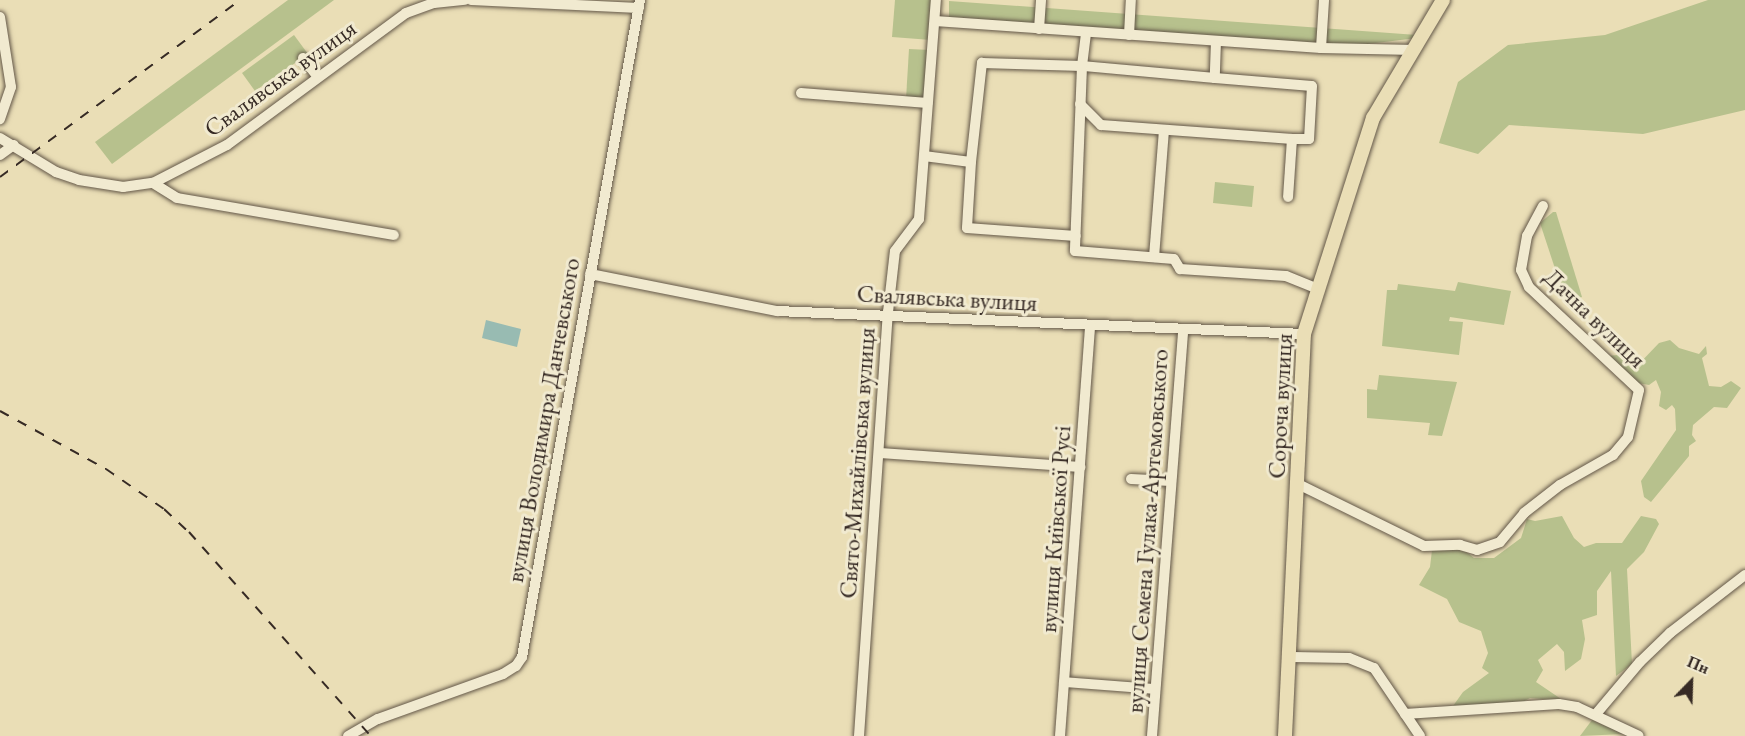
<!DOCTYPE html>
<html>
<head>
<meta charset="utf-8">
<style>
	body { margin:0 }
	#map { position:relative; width:1745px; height:736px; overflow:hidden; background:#eadeb6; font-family:"EB Garamond",serif }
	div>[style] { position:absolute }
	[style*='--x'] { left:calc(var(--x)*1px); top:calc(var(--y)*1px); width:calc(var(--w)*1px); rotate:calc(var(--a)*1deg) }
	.green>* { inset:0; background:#b7c18d }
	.water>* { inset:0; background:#98bbb2 }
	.roads { filter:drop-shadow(0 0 2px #635748) drop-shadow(0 0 2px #635748) }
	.minor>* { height:10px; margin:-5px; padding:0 5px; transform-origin:5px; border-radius:5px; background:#f1ead0 }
	.major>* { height:14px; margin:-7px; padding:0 7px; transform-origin:7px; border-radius:7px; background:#eadeb6 }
	.rail>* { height:2px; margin-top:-1px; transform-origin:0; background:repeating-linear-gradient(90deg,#362a24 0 10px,transparent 0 20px) }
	span { translate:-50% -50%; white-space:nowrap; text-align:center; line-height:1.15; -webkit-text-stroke:6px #f1ead0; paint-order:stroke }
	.street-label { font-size:24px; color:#362a24 }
	.north { position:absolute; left:1661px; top:652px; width:60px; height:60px; -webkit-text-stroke:4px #f1ead0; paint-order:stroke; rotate:23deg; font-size:16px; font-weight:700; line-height:24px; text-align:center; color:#362a24 }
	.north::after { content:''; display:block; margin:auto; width:21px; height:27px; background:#362a24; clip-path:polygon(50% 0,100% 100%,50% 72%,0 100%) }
</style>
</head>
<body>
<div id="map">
	<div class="green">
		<i style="clip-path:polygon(288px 0,334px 0,112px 164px,95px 142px)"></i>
		<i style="clip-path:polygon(895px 0,934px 0,931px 40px,892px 37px)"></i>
		<i style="clip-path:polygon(1708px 0,1745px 0,1745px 110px,1643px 134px,1509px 125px,1478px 154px,1439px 143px,1458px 82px,1508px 45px,1605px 35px)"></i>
		<i style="clip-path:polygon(949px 1px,1417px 35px,1417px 38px,1343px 47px,949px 21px)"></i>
		<i style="clip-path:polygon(294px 35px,308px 54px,255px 91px,242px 73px)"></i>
		<i style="clip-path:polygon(909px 49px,930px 50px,927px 101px,906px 99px)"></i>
		<i style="clip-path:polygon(1215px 182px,1254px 186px,1252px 207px,1213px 203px)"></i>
		<i style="clip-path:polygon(1553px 212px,1556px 212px,1582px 297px,1566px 302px,1540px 223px)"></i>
		<i style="clip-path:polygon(1458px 282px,1511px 291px,1504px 325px,1450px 317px,1449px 321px,1463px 322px,1459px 355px,1382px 346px,1387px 290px,1397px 290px,1398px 284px,1455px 291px)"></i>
		<i style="clip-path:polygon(1670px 340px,1679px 348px,1699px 354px,1706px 346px,1707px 354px,1702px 358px,1709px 386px,1721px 387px,1731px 381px,1741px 388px,1727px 408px,1714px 407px,1693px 425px,1692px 435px,1696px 441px,1689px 446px,1689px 456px,1651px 502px,1644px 497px,1641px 481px,1676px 430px,1675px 409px,1672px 405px,1666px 410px,1659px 406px,1661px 392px,1656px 380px,1649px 385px,1638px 383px,1630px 387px,1621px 381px,1608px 356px,1617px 355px,1636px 367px,1659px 343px)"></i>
		<i style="clip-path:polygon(1379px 375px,1457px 382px,1442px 436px,1428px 435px,1430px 423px,1367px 418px,1367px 389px,1377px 390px)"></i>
		<i style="clip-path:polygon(1562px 516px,1574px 538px,1584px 547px,1596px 543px,1622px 543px,1641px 516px,1656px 519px,1659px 524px,1644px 552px,1627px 569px,1632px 664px,1616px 676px,1611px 571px,1597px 591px,1597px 615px,1582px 620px,1585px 639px,1581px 659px,1565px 671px,1564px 652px,1557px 644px,1538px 660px,1543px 670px,1536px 682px,1564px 701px,1530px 698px,1521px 703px,1453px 706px,1463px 692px,1489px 673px,1482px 668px,1488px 653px,1481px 631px,1459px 622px,1447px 599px,1419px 585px,1430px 567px,1432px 550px,1458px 545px,1474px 558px,1494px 558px,1521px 538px,1527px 519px,1535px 521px)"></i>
		<i style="clip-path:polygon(1592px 720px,1624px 734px,1580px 736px)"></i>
	</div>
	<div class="water">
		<i style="clip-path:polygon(486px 320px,521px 329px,517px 347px,482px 338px)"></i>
	</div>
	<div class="roads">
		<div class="minor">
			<i style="--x:471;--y:0;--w:168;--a:2.7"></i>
			<i style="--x:0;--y:17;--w:71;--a:81.1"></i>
			<i style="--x:11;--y:87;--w:34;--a:109"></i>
			<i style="--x:935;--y:21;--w:387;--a:4"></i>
			<i style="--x:1321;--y:48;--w:94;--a:1.2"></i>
			<i style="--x:1039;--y:29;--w:29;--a:-86"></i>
			<i style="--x:1129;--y:35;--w:35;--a:-87"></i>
			<i style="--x:1216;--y:41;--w:37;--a:92"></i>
			<i style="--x:1215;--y:78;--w:134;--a:-174.8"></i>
			<i style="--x:1082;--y:66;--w:185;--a:92.2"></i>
			<i style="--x:1075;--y:251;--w:99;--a:4.6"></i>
			<i style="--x:1174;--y:259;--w:12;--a:59"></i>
			<i style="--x:1180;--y:269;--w:106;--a:3.8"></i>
			<i style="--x:1286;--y:276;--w:35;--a:22"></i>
			<i style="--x:1321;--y:48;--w:48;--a:-86.4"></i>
			<i style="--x:303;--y:58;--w:24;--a:52"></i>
			<i style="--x:1215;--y:78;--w:97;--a:4.7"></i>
			<i style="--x:1312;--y:86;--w:53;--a:93.2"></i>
			<i style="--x:1309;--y:139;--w:17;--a:180"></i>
			<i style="--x:801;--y:93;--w:127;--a:4.5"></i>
			<i style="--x:1080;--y:104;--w:30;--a:45"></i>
			<i style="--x:1101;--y:125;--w:192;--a:4.2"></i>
			<i style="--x:1292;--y:139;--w:58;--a:93.9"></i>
			<i style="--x:0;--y:138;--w:66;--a:31.3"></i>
			<i style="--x:56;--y:172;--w:24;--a:19"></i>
			<i style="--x:79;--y:180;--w:45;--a:9"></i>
			<i style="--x:123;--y:187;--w:30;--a:-8"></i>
			<i style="--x:153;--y:183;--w:83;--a:-27.2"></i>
			<i style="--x:227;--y:145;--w:222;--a:-36.4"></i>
			<i style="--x:406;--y:13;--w:30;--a:-20"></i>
			<i style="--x:434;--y:3;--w:31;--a:-6"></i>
			<i style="--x:0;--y:155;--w:17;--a:-36"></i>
			<i style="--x:924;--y:156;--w:47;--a:7.3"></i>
			<i style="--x:971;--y:162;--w:100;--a:-83.7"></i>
			<i style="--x:982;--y:63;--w:100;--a:1.7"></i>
			<i style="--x:1082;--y:66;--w:34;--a:-83"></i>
			<i style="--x:971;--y:162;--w:66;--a:93.5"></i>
			<i style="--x:967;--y:228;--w:109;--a:4.2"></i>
			<i style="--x:153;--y:183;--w:28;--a:32"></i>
			<i style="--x:177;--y:198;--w:220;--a:9.7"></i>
			<i style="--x:1154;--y:257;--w:127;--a:-85.5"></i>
			<i style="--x:590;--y:274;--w:191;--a:11.2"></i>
			<i style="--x:777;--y:311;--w:528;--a:2.5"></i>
			<i style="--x:880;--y:453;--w:201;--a:4"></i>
			<i style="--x:1131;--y:479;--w:40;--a:2.9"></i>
			<i style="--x:1298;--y:484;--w:140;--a:26.2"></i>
			<i style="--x:1424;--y:546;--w:36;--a:-2"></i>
			<i style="--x:1460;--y:545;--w:18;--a:16"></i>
			<i style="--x:1477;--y:550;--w:24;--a:-19"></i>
			<i style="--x:1500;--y:542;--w:38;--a:-50"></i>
			<i style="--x:1524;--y:513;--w:46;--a:-37.9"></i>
			<i style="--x:1560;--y:485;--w:61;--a:-29.5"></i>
			<i style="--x:1613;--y:455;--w:23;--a:-50"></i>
			<i style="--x:1628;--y:437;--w:48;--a:-76.8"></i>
			<i style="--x:1639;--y:390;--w:151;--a:-136.9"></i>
			<i style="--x:1529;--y:287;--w:19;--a:-115"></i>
			<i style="--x:1521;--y:270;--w:35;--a:-80"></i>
			<i style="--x:1527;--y:236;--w:34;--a:-62"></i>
			<i style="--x:1292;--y:657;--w:57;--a:1"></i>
			<i style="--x:1349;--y:658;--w:27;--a:22"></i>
			<i style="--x:1374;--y:668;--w:82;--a:55.9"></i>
			<i style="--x:1064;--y:682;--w:91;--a:4.4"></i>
			<i style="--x:1405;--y:714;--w:154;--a:-3.7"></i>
			<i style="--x:1559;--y:704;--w:18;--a:9"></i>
			<i style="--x:1577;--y:707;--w:68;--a:25.1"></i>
			<i style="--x:1596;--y:714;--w:68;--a:-49.8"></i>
			<i style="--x:1640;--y:662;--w:42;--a:-44"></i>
			<i style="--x:1670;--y:633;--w:95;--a:-37.7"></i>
			<i style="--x:348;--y:736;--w:34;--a:-30"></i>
			<i style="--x:378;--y:719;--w:133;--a:-19.8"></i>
			<i style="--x:503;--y:674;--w:15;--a:-32"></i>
			<i style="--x:516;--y:666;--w:11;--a:-56"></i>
			<i style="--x:522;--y:657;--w:668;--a:-79.82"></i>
			<i style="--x:859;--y:736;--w:425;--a:-86.1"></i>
			<i style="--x:888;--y:312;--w:61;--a:-83.5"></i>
			<i style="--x:895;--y:251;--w:40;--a:-53"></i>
			<i style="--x:919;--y:219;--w:220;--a:-85.6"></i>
			<i style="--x:1060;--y:736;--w:412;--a:-85.8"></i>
			<i style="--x:1152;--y:736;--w:407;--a:-85.6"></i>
		</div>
		<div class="major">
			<i style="--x:1285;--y:736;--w:402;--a:-87.3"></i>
			<i style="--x:1304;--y:334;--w:227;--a:-72.3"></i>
			<i style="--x:1373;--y:118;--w:137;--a:-59.3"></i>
		</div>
	</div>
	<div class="rail">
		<i style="--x:0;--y:177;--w:298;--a:-36.4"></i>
		<i style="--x:0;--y:411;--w:121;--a:28.7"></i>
		<i style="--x:106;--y:469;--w:70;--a:34.6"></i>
		<i style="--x:164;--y:509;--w:34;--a:43"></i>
		<i style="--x:189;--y:532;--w:273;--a:48.3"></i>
	</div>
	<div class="street-label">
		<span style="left:280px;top:78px;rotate:-36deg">Свалявська вулиця</span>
		<span style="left:947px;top:298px;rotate:3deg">Свалявська вулиця</span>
		<span style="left:1595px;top:318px;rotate:44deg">Дачна вулиця</span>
		<span style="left:1280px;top:406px;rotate:-87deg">Сороча вулиця</span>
		<span style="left:543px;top:420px;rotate:-80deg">вулиця Володимира Данчевського</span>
		<span style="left:857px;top:463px;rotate:-86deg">Свято-Михайлівська вулиця</span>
		<span style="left:1055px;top:529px;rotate:-86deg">вулиця Київської Русі</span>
		<span style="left:1147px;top:531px;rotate:-86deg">вулиця Семена Гулака-Артемовського</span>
	</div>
	<div class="north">Пн</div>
</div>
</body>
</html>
